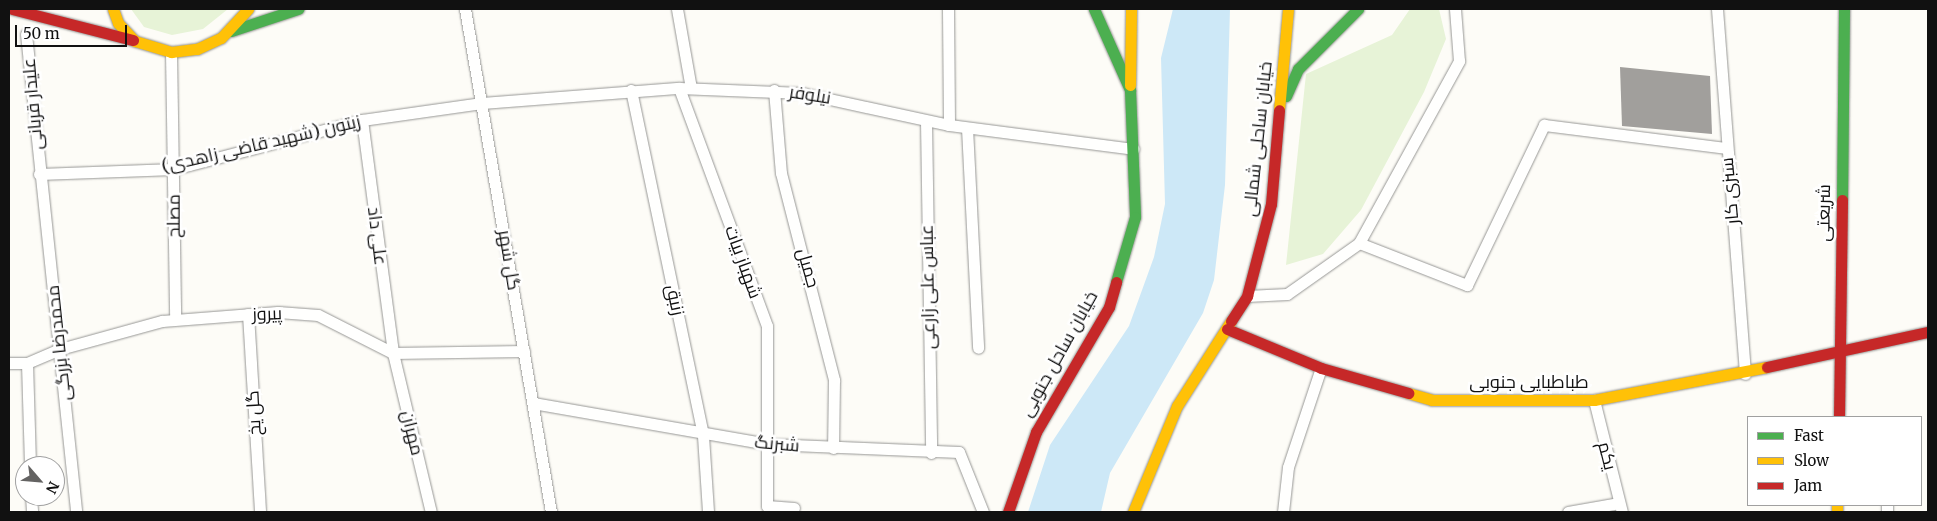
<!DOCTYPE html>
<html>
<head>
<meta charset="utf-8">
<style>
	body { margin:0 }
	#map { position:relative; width:1937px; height:521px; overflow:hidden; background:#fdfcf7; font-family:Merriweather,Cairo,serif }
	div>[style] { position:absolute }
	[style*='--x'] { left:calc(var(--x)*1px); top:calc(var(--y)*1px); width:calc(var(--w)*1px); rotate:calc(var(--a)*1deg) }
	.green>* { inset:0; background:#e7f3d7 }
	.water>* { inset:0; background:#cde8f7 }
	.building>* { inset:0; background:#a19f9c }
	.roads { filter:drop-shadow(0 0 1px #979795) drop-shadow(0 0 1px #979795) }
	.street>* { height:11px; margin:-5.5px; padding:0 5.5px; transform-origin:5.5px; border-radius:5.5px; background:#fffffe }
	.fast>* { height:11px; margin:-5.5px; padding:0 5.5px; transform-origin:5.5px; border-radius:5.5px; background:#4caf50 }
	.slow>* { height:11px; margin:-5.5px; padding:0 5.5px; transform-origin:5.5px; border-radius:5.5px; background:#ffc107 }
	.jam>* { height:11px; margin:-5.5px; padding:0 5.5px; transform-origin:5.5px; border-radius:5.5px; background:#c62828 }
	span { translate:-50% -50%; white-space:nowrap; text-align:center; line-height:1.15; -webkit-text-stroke:5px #fff; paint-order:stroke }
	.street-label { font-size:18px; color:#111 }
	.frame { position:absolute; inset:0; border:10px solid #111; pointer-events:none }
	.legend { position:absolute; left:1747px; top:416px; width:175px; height:90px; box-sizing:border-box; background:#fff; border:1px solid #a0a0a0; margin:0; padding:6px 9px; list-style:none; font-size:15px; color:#111 }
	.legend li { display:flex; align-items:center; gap:10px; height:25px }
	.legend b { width:25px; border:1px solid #a0a0a0 }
	.north { position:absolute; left:15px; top:456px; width:50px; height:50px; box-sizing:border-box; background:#fff; border:1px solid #a0a0a0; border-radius:50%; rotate:117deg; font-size:14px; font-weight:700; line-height:20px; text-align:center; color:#111 }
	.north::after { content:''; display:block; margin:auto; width:18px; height:22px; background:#646362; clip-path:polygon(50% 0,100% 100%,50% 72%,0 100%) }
	.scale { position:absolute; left:15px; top:25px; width:112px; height:22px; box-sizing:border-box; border:2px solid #111; border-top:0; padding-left:6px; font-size:15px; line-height:18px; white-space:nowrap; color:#111; -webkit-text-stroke:4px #fff; paint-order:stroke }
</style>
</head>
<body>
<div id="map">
	<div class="green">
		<i style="clip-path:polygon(131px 9px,228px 9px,203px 29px,172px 35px,144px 27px)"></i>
		<i style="clip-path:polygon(1410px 9px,1439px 9px,1446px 39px,1424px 92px,1361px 210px,1323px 254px,1286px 265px,1306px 74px,1392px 35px)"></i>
	</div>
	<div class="water">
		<i style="clip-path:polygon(1173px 9px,1230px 9px,1225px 185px,1214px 280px,1203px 313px,1110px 473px,1101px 512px,1028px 512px,1050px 445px,1129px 326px,1154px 257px,1165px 204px,1161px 58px)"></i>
	</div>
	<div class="building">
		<i style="clip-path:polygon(1620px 67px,1710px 76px,1712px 134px,1622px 126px)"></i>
	</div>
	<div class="roads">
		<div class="street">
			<i style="--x:465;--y:9;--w:510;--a:80.3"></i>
			<i style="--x:677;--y:9;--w:80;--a:80"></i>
			<i style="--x:948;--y:9;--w:116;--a:89.5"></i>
			<i style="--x:1717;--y:9;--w:366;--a:85.6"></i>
			<i style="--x:26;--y:34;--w:481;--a:84"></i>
			<i style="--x:171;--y:52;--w:267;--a:89.1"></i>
			<i style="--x:679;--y:88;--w:254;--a:69.7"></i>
			<i style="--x:767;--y:326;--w:180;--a:90"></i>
			<i style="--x:767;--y:506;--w:27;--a:4"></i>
			<i style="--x:631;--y:90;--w:353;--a:78.2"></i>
			<i style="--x:703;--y:436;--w:76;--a:86.2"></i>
			<i style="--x:774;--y:90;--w:83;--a:85.2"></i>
			<i style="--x:781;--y:173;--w:214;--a:75.6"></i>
			<i style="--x:834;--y:380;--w:68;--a:90.8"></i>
			<i style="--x:362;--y:120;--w:235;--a:82.4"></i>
			<i style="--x:393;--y:353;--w:163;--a:76.6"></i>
			<i style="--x:926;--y:121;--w:332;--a:89.1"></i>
			<i style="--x:967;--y:128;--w:220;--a:87.1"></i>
			<i style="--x:39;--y:174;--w:135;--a:-2.1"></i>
			<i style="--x:174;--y:169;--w:194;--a:-14.6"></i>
			<i style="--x:362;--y:120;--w:121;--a:-8.1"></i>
			<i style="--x:482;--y:103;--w:198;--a:-4.4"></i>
			<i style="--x:679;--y:88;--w:123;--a:2.3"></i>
			<i style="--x:802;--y:93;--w:150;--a:12.3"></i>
			<i style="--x:949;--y:125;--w:186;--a:7.4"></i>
			<i style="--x:1359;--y:243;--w:116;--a:21.3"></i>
			<i style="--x:1467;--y:285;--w:178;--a:-64.3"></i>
			<i style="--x:1544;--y:125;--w:183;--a:7.2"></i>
			<i style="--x:1247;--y:296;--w:40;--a:-2.9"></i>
			<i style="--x:1287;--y:294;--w:88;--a:-35.3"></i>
			<i style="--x:1359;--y:243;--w:208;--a:-61.2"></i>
			<i style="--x:1459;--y:61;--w:52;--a:-94.4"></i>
			<i style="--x:248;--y:314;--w:198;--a:86.5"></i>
			<i style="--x:9;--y:363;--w:18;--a:0"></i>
			<i style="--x:27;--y:363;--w:36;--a:-23"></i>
			<i style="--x:60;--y:349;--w:106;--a:-15.4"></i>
			<i style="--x:162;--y:321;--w:116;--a:-4.4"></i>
			<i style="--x:278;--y:312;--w:40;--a:4.3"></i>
			<i style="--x:318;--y:315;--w:84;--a:26.9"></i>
			<i style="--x:393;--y:353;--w:131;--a:-0.9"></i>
			<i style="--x:27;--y:363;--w:103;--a:88.3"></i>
			<i style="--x:1594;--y:400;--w:115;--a:76"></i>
			<i style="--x:533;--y:403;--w:240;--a:9.9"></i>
			<i style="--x:769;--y:444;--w:190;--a:2.4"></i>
			<i style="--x:959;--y:452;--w:65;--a:68.2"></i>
			<i style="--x:31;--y:496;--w:16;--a:86"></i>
			<i style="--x:1887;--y:505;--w:7;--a:90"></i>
			<i style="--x:1283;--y:512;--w:45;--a:-83.7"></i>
			<i style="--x:1288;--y:467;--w:104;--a:-71.6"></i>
			<i style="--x:1568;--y:512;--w:52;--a:-10"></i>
		</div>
		<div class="fast">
			<i style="--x:1094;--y:9;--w:89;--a:66"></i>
			<i style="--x:1130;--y:90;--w:127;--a:87.7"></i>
			<i style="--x:1135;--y:217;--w:68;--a:106.3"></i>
			<i style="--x:231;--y:31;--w:71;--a:-18.2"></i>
			<i style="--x:1286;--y:96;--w:30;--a:-66"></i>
			<i style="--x:1298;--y:69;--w:85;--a:-45"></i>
			<i style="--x:1842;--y:200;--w:191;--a:-89.4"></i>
		</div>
		<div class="slow">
			<i style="--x:113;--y:9;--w:15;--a:70"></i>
			<i style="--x:118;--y:23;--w:25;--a:47"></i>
			<i style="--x:135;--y:41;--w:38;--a:17"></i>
			<i style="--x:171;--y:52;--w:26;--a:-7"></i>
			<i style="--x:197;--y:49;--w:26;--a:-25"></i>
			<i style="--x:221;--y:38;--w:40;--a:-47"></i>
			<i style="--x:1130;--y:85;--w:76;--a:-89.2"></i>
			<i style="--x:1279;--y:110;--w:101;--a:-84.9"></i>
			<i style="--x:1408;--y:393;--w:25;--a:16"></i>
			<i style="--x:1432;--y:400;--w:162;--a:0"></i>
			<i style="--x:1594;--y:400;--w:176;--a:-10.8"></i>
			<i style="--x:1837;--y:505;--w:7;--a:90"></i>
			<i style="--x:1133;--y:512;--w:115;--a:-67.5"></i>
			<i style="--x:1177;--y:406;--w:101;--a:-57.6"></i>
		</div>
		<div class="jam">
			<i style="--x:12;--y:9;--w:125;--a:14.4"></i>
			<i style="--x:1231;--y:321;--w:30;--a:-57"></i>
			<i style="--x:1247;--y:296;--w:95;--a:-75.4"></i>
			<i style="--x:1271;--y:204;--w:94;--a:-85.1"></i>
			<i style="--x:1227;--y:329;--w:102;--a:22.5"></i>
			<i style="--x:1321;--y:368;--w:91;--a:16"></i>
			<i style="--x:1767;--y:367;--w:165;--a:-12.3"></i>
			<i style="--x:1839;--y:417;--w:217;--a:-89.2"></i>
			<i style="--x:1008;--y:512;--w:85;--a:-70.7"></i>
			<i style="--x:1036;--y:432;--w:145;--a:-59.7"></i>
			<i style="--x:1109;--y:307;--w:26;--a:-74"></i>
		</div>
	</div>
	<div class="street-label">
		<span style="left:810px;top:95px;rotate:9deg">نیلوفر</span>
		<span style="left:33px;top:104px;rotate:-95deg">علیدار قربانی</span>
		<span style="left:1258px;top:139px;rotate:-84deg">خیابان ساحلی شمالی</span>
		<span style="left:261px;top:144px;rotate:-13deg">زیتون (شهید قاضی زاهدی)</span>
		<span style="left:1730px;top:191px;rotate:-95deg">سبزی کار</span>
		<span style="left:1824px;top:213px;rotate:-89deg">شریعتی</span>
		<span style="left:174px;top:216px;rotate:-90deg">مصلح</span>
		<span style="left:377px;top:236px;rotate:83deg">علی داد</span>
		<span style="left:509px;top:260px;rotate:81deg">گل شهر</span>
		<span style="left:743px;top:262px;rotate:70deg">شهباز بیات</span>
		<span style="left:808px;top:268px;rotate:74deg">جمیل</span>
		<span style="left:928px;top:287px;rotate:-91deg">عباس علی زارعی</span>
		<span style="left:675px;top:300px;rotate:78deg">زنبق</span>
		<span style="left:267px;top:314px;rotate:-2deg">پیروز</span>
		<span style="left:59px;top:343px;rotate:-96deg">محمدرضا بزرگی</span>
		<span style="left:1059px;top:354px;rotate:-61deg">خیابان ساحل جنوبی</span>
		<span style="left:1529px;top:382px">طباطبایی جنوبی</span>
		<span style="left:254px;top:413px;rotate:-93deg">گل یخ</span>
		<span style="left:412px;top:433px;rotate:76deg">مهران</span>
		<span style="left:777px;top:444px;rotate:5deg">شبرنگ</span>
		<span style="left:1607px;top:456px;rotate:76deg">یکم</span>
	</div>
	<div class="frame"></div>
	<ul class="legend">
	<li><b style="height:6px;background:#4caf50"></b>Fast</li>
	<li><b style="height:6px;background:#ffc107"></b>Slow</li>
	<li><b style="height:6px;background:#c62828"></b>Jam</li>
	</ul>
	<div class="north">N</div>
	<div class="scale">50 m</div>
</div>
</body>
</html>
